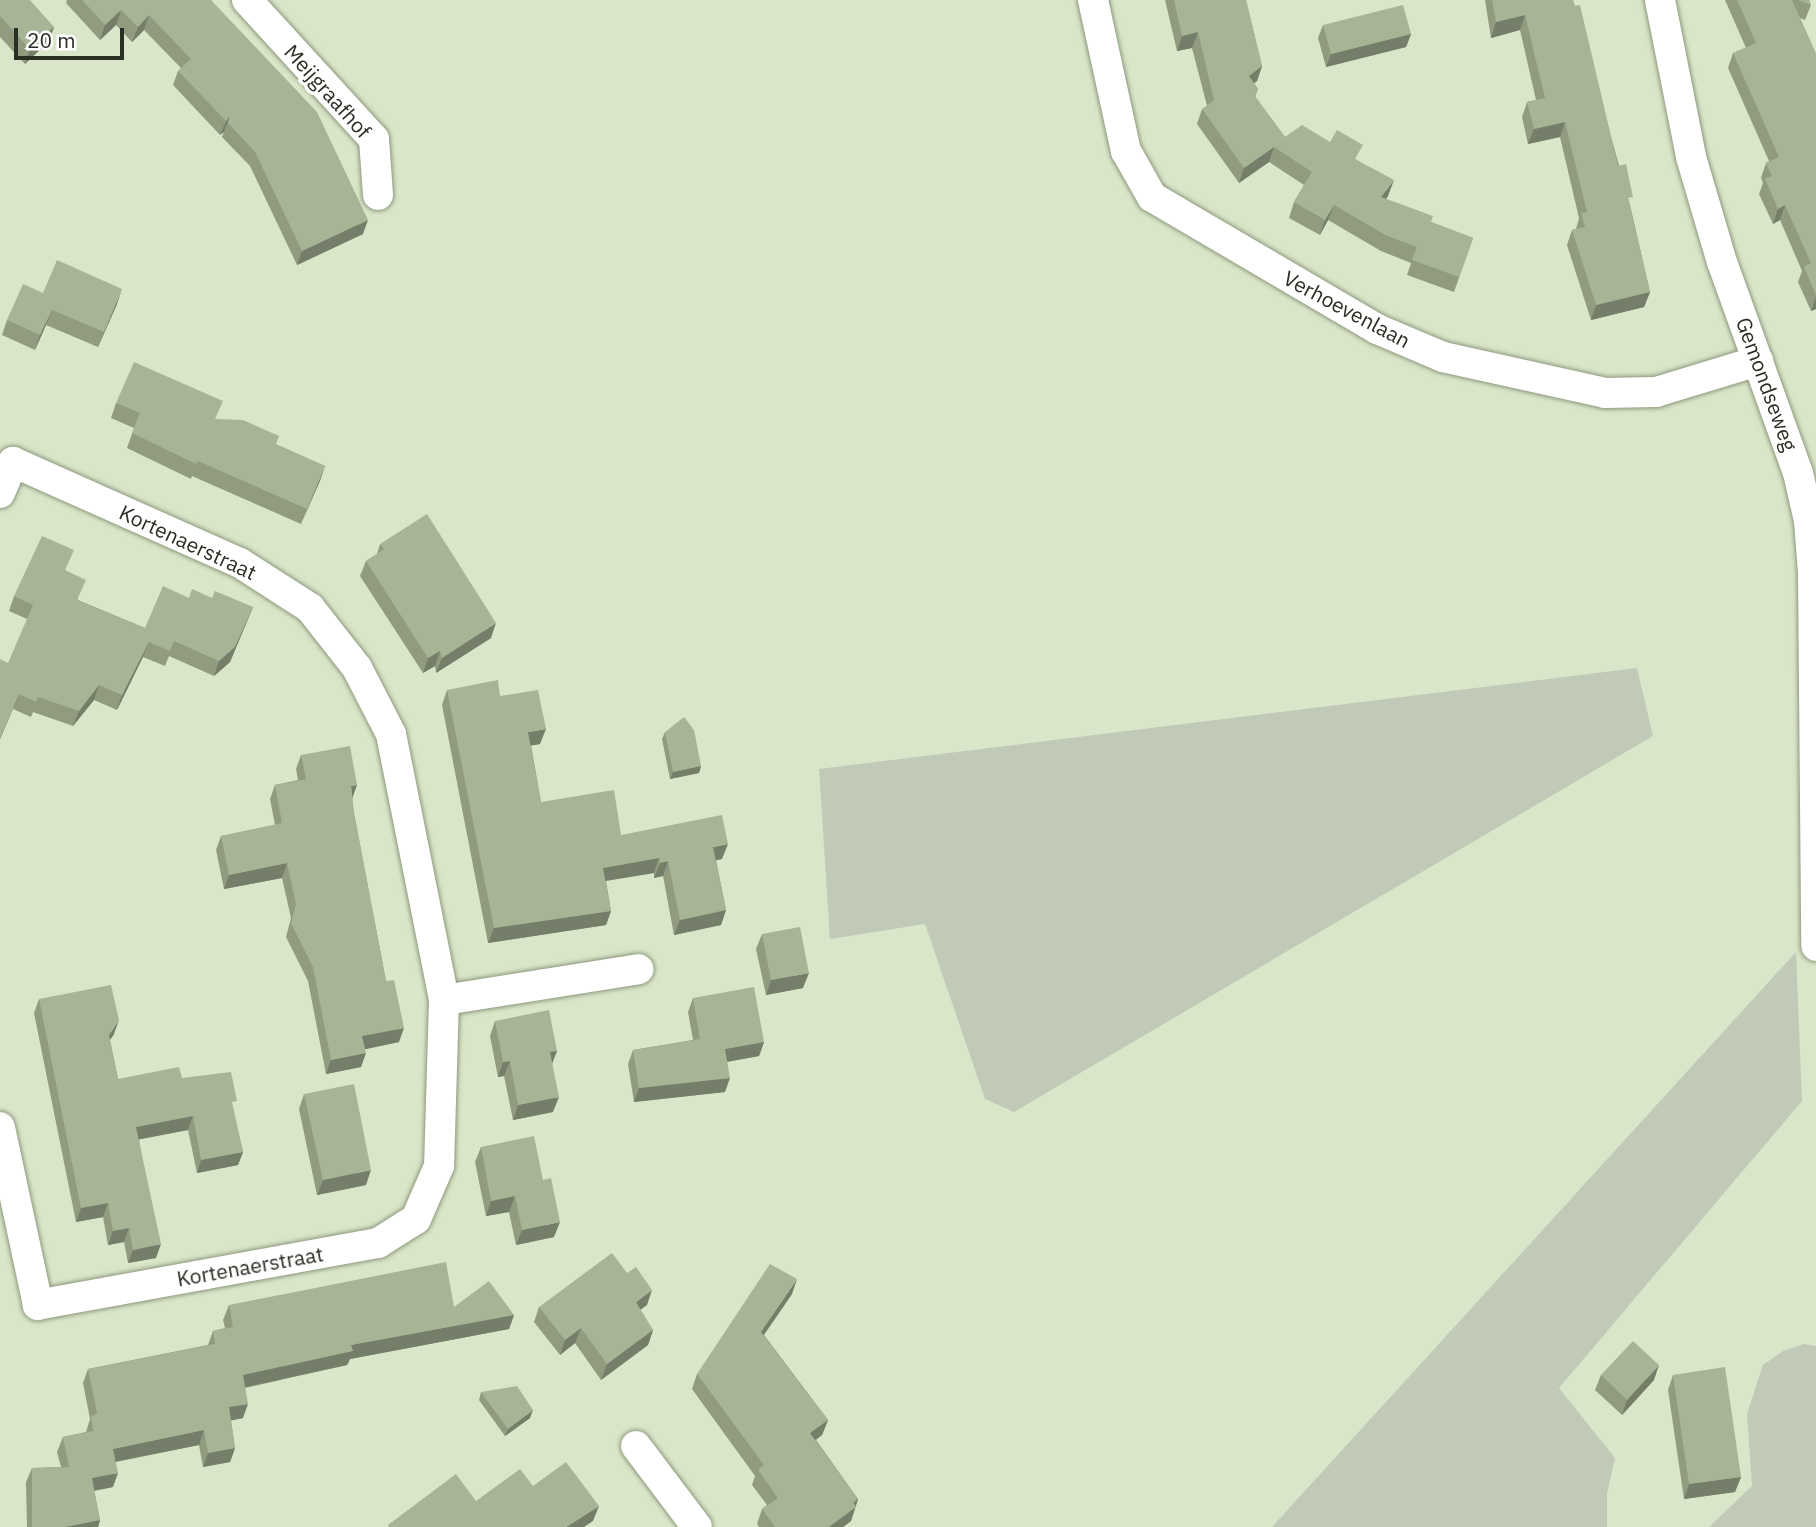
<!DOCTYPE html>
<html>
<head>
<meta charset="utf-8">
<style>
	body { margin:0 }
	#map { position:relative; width:1816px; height:1527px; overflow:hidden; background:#dae6c9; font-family:"IBM Plex Sans",sans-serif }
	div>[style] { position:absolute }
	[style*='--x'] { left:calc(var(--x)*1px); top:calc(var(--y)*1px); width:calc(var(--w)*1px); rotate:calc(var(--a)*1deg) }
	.green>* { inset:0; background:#c1c9b7 }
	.roads { filter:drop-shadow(0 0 2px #8d987d) drop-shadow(0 0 2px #8d987d) }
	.minor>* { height:30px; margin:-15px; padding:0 15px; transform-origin:15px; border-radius:15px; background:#fff }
	.wall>* { inset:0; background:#909b80 }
	.shaded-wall>* { inset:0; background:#757e68 }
	.building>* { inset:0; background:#a7b495 }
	span { translate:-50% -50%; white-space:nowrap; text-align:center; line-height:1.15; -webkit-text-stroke:7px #fff; paint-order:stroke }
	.street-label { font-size:21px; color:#2a2f24 }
	.scale { position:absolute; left:14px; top:28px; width:110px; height:32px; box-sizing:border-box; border:4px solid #2a2f24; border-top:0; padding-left:9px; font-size:21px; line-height:24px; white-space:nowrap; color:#2a2f24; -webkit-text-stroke:5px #fff; paint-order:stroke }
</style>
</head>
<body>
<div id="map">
	<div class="green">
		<i style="clip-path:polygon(1637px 668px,1653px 736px,1014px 1112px,985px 1099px,925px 924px,830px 939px,819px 769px)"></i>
		<i style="clip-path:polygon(1796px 952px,1802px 1101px,1559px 1388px,1615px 1458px,1607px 1494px,1607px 1527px,1272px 1527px)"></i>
		<i style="clip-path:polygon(1804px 1344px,1816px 1346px,1816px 1527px,1709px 1527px,1752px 1486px,1747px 1414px,1763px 1365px,1783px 1351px)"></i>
	</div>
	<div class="roads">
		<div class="minor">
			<i style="--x:247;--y:0;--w:188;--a:47.6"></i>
			<i style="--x:374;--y:139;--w:56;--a:85.9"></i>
			<i style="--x:1093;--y:0;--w:155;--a:77.7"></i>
			<i style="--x:1126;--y:151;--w:53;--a:60.5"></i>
			<i style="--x:1152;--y:197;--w:261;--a:30.4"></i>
			<i style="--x:1377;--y:329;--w:72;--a:23"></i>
			<i style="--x:1443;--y:357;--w:166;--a:12.5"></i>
			<i style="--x:1605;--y:393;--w:51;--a:-1.1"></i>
			<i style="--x:1656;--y:392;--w:107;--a:-16.9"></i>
			<i style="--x:1660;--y:0;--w:160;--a:78.8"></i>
			<i style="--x:1691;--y:157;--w:109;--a:73.6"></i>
			<i style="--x:1722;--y:262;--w:224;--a:70.2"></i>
			<i style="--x:1798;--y:473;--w:49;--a:77.1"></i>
			<i style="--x:1809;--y:521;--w:52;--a:85.6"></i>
			<i style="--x:1813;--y:573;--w:373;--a:89.5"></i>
			<i style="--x:0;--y:493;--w:34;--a:-67"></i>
			<i style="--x:13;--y:462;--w:248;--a:24"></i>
			<i style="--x:240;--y:563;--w:83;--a:32.7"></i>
			<i style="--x:310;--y:608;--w:76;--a:51.9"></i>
			<i style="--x:357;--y:668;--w:74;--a:62.7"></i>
			<i style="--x:391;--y:734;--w:271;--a:78.7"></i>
			<i style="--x:444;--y:1000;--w:166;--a:91.7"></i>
			<i style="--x:439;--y:1166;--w:58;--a:113.5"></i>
			<i style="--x:416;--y:1219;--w:45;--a:147.7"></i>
			<i style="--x:378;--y:1243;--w:346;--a:169.7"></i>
			<i style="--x:38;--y:1305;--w:182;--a:-102.1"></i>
			<i style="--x:444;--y:1000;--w:197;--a:-9"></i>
			<i style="--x:636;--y:1446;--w:101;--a:53"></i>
		</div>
	</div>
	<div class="wall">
		<i style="clip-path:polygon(0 0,54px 27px,49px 41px,25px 64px,0 37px)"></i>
		<i style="clip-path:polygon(67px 0,211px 0,363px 234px,297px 265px,250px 166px,222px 137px,224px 132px,220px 135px,173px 85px,178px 71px,181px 68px,144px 30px,132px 42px,116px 25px,100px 40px,66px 3px)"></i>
		<i style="clip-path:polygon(1165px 0,1246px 0,1262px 66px,1257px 81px,1254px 83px,1258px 89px,1255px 97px,1285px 137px,1357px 160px,1388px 196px,1386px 199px,1431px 222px,1473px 238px,1454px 292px,1407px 275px,1411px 263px,1381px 251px,1328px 220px,1320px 235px,1289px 218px,1294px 202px,1304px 185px,1269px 162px,1239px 183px,1197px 124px,1202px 109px,1207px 106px,1192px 48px,1177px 51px)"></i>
		<i style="clip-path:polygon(1485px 0,1573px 0,1630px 205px,1650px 292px,1644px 307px,1591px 320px,1567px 245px,1572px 230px,1576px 229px,1579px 218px,1560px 137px,1528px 144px,1522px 117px,1527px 102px,1536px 100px,1520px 30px,1491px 38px)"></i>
		<i style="clip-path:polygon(1725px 0,1809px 0,1811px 5px,1805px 20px,1800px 18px,1816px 54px,1816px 309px,1811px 311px,1798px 282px,1802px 271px,1780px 220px,1773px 224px,1759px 194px,1763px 183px,1761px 178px,1766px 163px,1769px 161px,1728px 68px,1733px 53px,1746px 48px)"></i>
		<i style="clip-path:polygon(1323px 25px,1411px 34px,1406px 47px,1326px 67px,1318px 38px)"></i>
		<i style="clip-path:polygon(43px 293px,117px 304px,98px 347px,46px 325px,35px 350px,2px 335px,7px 320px)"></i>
		<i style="clip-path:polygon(116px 403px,216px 419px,325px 466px,301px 524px,192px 476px,191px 479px,127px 448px,134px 428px,111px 418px)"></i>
		<i style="clip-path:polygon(380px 544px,491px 638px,436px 673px,435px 666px,423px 673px,360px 576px,366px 561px,377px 554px)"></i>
		<i style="clip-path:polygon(66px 570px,78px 600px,145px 628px,189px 598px,212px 598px,253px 607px,230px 662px,214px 676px,169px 656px,165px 666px,143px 657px,117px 710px,94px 700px,73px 726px,33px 712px,31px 717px,13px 709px,27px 619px,9px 611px,14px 596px)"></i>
		<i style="clip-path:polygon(447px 690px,500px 696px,540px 744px,531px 745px,541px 802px,621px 835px,722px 859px,716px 860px,726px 910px,721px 925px,674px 935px,663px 876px,654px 878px,654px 873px,606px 881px,611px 911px,606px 925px,488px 943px,442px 705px)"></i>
		<i style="clip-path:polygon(665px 732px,701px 766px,699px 773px,670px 779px,662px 739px)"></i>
		<i style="clip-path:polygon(301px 755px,352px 798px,354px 813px,386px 981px,399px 1042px,365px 1049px,361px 1067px,326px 1074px,308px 981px,286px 937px,291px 918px,282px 878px,224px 889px,216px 850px,221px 836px,275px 825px,270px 799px,275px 785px,298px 780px,296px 769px)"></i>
		<i style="clip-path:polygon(762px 934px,803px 988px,766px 995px,756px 949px)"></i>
		<i style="clip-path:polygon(693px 998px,764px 1042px,759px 1056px,727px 1062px,725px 1092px,634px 1102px,628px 1064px,633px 1050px,693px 1040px,688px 1012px)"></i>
		<i style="clip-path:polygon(39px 999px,114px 1034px,110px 1040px,118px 1079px,182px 1078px,233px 1110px,243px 1152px,238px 1165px,197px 1173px,188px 1130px,139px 1139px,156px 1258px,128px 1263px,124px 1242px,108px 1245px,103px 1217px,76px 1222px,34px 1013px)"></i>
		<i style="clip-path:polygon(495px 1021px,557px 1051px,552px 1064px,553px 1112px,513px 1120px,504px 1076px,498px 1077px,490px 1036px)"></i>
		<i style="clip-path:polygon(304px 1094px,366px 1185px,317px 1195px,299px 1109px)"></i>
		<i style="clip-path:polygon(481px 1147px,554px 1237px,516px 1245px,509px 1212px,486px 1216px,475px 1162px)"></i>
		<i style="clip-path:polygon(792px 1294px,764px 1335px,828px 1420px,822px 1435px,816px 1440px,858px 1499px,851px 1521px,843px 1527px,759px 1527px,757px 1524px,762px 1509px,767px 1505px,752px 1485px,755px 1476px,692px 1389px,697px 1374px)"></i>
		<i style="clip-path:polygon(229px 1305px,454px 1307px,514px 1315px,509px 1329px,350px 1359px,347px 1365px,245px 1388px,243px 1418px,231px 1420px,235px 1448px,230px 1462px,203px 1467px,199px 1445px,116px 1462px,113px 1487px,94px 1491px,100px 1520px,98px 1527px,27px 1527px,26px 1482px,32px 1468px,61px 1467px,57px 1452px,63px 1437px,86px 1432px,90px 1419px,83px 1383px,88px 1369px,208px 1345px,213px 1331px,225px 1328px,223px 1320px)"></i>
		<i style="clip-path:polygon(647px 1305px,640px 1310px,653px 1330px,648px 1345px,601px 1380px,575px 1343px,560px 1355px,534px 1322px,539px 1307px)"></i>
		<i style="clip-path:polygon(1601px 1375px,1654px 1380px,1622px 1415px,1595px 1390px)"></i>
		<i style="clip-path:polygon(1673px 1375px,1741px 1477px,1735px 1492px,1684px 1499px,1668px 1390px)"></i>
		<i style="clip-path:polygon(481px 1392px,530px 1418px,505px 1436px,479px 1400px)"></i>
	</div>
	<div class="shaded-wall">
		<i style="clip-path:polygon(121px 10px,116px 25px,100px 40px,105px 25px)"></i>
		<i style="clip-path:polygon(149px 15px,144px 30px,132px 42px,138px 27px)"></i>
		<i style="clip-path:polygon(1525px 15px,1520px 30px,1491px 38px,1496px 22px)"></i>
		<i style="clip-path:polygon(54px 27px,49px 41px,25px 64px,30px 49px)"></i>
		<i style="clip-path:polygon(1198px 32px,1192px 48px,1177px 51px,1182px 36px)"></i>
		<i style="clip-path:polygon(1411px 34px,1406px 47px,1326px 67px,1331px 54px)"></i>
		<i style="clip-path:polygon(1262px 66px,1257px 81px,1244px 91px,1249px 76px)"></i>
		<i style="clip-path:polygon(230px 116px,224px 132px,220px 135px,226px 121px)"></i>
		<i style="clip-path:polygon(1565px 122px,1560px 137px,1528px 144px,1534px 129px)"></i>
		<i style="clip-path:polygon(1274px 147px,1269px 162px,1239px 183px,1244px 168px)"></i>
		<i style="clip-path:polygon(1394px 180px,1388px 196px,1376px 212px,1381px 197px)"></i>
		<i style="clip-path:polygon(1334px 205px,1328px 220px,1320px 235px,1325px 220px)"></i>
		<i style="clip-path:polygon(1785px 205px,1780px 220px,1773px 224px,1778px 209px)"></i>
		<i style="clip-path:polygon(368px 220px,363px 234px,297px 265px,302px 251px)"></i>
		<i style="clip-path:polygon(122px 289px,117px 304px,98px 347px,104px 332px)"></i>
		<i style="clip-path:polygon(1650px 292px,1644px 307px,1591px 320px,1596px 305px)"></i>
		<i style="clip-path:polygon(1816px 297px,1816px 309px,1811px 311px)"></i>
		<i style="clip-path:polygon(52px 310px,46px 325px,35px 350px,40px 335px)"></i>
		<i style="clip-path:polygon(325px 466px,320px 481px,301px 524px,307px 509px)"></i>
		<i style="clip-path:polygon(253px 607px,230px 662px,214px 676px,219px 661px)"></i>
		<i style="clip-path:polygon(496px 623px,491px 638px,436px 673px,442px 658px)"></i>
		<i style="clip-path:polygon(149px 642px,143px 657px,117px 710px,122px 695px)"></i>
		<i style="clip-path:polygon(440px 651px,435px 666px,423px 673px,428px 658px)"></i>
		<i style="clip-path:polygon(99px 685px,94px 700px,73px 726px,79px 711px)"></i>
		<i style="clip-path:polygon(19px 694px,13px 709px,0 739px,0 737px)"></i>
		<i style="clip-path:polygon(546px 729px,540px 744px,523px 747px,528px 732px)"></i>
		<i style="clip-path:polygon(701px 766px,699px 773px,670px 779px,673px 772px)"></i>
		<i style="clip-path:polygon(357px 785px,352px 799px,351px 786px)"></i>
		<i style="clip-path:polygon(728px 844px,722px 859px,708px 862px,713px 847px)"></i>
		<i style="clip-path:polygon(659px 858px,654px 873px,598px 882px,603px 868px)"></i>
		<i style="clip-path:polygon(668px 861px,663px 876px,654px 878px,660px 863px)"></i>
		<i style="clip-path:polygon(287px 863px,282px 878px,224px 889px,229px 875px)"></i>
		<i style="clip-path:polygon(726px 910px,721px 925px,674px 935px,680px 920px)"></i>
		<i style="clip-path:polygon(611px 911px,606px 925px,488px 943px,494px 928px)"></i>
		<i style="clip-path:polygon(809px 973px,803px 988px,766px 995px,771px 980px)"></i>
		<i style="clip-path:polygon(119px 1020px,114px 1034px,104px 1048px,109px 1035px)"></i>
		<i style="clip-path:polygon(404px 1028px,399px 1042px,357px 1051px,362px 1036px)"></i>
		<i style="clip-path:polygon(764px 1042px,759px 1056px,720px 1063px,725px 1049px)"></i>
		<i style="clip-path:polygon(557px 1051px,551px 1066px,550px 1052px)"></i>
		<i style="clip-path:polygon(366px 1053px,361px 1067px,326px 1074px,331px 1060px)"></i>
		<i style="clip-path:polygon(510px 1061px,504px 1076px,498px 1077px,503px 1062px)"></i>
		<i style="clip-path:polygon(730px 1078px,725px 1092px,634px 1102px,639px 1088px)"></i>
		<i style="clip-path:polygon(559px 1097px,553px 1112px,513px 1120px,518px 1105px)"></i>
		<i style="clip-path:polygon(193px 1116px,188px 1130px,131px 1141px,136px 1127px)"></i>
		<i style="clip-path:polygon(243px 1152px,238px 1165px,197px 1173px,201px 1160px)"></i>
		<i style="clip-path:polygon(371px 1170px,366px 1185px,317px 1195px,323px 1180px)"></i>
		<i style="clip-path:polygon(515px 1196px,509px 1212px,486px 1216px,491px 1201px)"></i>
		<i style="clip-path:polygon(108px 1203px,103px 1217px,76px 1222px,81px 1208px)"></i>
		<i style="clip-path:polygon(560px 1222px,554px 1237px,516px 1245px,522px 1230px)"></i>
		<i style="clip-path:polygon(129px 1228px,124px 1242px,108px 1245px,113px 1231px)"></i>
		<i style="clip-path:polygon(161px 1244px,156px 1258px,128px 1263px,133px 1250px)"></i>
		<i style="clip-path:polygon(797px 1279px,792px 1294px,756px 1346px,761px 1332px)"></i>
		<i style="clip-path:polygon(652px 1290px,647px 1305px,630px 1317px,636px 1302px)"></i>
		<i style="clip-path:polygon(514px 1315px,509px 1329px,350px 1359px,347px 1365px,237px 1389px,243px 1375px,351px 1345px)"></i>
		<i style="clip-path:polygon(581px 1328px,575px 1343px,560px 1355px,565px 1340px)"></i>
		<i style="clip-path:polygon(653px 1330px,648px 1345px,601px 1380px,607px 1364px)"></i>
		<i style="clip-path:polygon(1659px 1365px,1654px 1380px,1622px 1415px,1627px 1400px)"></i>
		<i style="clip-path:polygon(248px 1404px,243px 1418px,224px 1422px,229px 1407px)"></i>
		<i style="clip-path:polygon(533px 1410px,530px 1418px,505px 1436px,508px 1429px)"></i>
		<i style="clip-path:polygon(828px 1420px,822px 1435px,805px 1447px,810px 1433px)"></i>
		<i style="clip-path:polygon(204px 1430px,199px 1445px,108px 1463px,113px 1449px)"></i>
		<i style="clip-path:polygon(235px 1448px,230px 1462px,203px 1467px,208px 1453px)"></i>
		<i style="clip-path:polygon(118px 1473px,113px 1487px,87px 1492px,92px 1478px)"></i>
		<i style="clip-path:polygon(1741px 1477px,1735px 1492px,1684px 1499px,1689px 1484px)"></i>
		<i style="clip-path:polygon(858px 1499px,851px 1521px,843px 1527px,829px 1527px)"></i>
		<i style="clip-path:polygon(599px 1506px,593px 1521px,584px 1527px,566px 1527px)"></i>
		<i style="clip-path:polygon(100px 1520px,98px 1527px,65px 1527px)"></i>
	</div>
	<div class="building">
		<i style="clip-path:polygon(0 0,30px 0,54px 27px,30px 49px,0 16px)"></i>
		<i style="clip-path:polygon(82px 0,211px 0,317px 112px,368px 220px,302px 251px,255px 152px,228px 123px,230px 116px,226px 121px,178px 71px,191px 59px,149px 15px,138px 27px,121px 10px,105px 25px)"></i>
		<i style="clip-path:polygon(1174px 0,1246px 0,1262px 66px,1249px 76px,1258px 89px,1255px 96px,1285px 137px,1302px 125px,1330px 142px,1337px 130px,1363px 145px,1355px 159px,1394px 180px,1381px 197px,1433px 216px,1431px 222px,1473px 238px,1459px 277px,1412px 260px,1417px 247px,1387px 236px,1334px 205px,1325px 220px,1294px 202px,1312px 172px,1274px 147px,1244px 168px,1202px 109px,1214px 100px,1198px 32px,1182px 36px)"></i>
		<i style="clip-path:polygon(1492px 0,1573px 0,1574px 6px,1580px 5px,1618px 166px,1626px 164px,1633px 197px,1628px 198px,1650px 292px,1596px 305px,1572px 230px,1585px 227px,1581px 213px,1587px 212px,1565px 122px,1534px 129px,1527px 102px,1545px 98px,1525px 15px,1496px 22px)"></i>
		<i style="clip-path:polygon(1737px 0,1792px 0,1816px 54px,1816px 295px,1804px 267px,1811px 263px,1785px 205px,1778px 209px,1765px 179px,1772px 176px,1766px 163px,1779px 157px,1733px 53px,1756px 43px)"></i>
		<i style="clip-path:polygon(1798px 0,1809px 0,1811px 5px)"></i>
		<i style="clip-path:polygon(1403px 5px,1411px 34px,1331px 54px,1323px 25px)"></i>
		<i style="clip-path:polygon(57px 260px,122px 289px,104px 332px,52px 310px,40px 335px,7px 320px,23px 284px,43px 293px)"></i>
		<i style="clip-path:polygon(134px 362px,223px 401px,215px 419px,243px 420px,279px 436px,276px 444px,325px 466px,307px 509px,198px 461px,196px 464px,132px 433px,140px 413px,116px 403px)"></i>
		<i style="clip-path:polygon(427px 514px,496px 623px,442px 658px,440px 651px,428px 658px,366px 561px,384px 549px,380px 544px)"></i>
		<i style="clip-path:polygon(42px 536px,74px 550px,65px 570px,86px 580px,77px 600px,145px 628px,163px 586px,189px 598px,192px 589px,212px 598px,215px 591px,253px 607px,235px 647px,219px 661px,174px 641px,170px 651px,149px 642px,122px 695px,99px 685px,79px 711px,38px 697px,36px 702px,19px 694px,0 737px,0 659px,8px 663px,33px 605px,14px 596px)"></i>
		<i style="clip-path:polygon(498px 680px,500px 696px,538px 690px,546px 729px,528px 732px,541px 802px,614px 790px,621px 835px,722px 815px,728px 844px,713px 847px,726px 910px,680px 920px,668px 861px,660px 863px,659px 858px,603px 868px,611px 911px,494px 928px,447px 690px)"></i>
		<i style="clip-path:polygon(684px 717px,694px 730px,701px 766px,673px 772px,665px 732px)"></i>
		<i style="clip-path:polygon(350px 746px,357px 785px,351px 786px,354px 813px,386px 981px,394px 980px,404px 1028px,362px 1036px,366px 1053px,331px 1060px,313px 967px,291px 923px,296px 904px,287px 863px,229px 875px,221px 836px,282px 823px,275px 785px,306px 779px,301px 755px)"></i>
		<i style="clip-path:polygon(800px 927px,809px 973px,771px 980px,762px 934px)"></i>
		<i style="clip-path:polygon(111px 985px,119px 1020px,109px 1035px,118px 1079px,179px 1067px,182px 1078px,231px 1072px,237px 1101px,232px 1102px,243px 1152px,201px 1160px,193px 1116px,136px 1127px,161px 1244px,133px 1250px,129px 1228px,113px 1231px,108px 1203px,81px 1208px,39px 999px)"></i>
		<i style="clip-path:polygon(754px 987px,764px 1042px,725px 1049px,730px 1078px,639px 1088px,633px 1050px,700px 1039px,693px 998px)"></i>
		<i style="clip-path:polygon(549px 1010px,557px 1051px,550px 1052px,559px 1097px,518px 1105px,510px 1061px,503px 1062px,495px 1021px)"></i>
		<i style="clip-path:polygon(354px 1084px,371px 1170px,323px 1180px,304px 1094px)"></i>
		<i style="clip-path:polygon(534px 1136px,543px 1180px,551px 1178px,560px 1222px,522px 1230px,515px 1196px,491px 1201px,481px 1147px)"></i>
		<i style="clip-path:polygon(612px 1253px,627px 1273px,636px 1267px,652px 1290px,636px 1302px,653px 1330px,607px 1364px,581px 1328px,565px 1340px,539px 1307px)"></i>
		<i style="clip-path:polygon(446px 1262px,454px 1307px,489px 1281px,514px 1315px,351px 1345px,353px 1351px,243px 1375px,248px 1404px,229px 1407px,235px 1448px,208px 1453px,204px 1430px,113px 1449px,118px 1473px,92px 1478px,100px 1520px,65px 1527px,32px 1527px,32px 1468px,69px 1467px,63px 1437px,93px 1431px,91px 1417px,97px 1413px,88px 1369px,215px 1344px,213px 1331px,233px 1327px,229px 1305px)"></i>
		<i style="clip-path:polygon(770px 1264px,797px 1279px,761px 1332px,828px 1420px,810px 1433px,858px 1499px,853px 1502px,856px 1507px,829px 1527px,775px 1527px,762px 1509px,778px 1498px,758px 1470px,764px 1465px,697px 1374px)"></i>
		<i style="clip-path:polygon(1633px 1341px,1659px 1365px,1627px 1400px,1601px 1375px)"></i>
		<i style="clip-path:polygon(1725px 1367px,1741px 1477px,1689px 1484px,1673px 1375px)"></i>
		<i style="clip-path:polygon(517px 1386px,533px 1410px,508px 1429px,481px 1392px)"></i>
		<i style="clip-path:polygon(566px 1462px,599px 1506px,566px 1527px,389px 1527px,388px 1525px,456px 1474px,476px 1501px,520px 1469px,533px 1486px)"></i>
	</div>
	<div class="street-label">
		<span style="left:328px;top:91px;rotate:48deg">Meijgraafhof</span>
		<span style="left:1347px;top:309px;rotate:28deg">Verhoevenlaan</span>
		<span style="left:1767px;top:384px;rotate:70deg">Gemondseweg</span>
		<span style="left:188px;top:542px;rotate:25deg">Kortenaerstraat</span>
		<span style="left:250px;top:1266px;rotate:-10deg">Kortenaerstraat</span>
	</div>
	<div class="scale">20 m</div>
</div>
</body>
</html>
